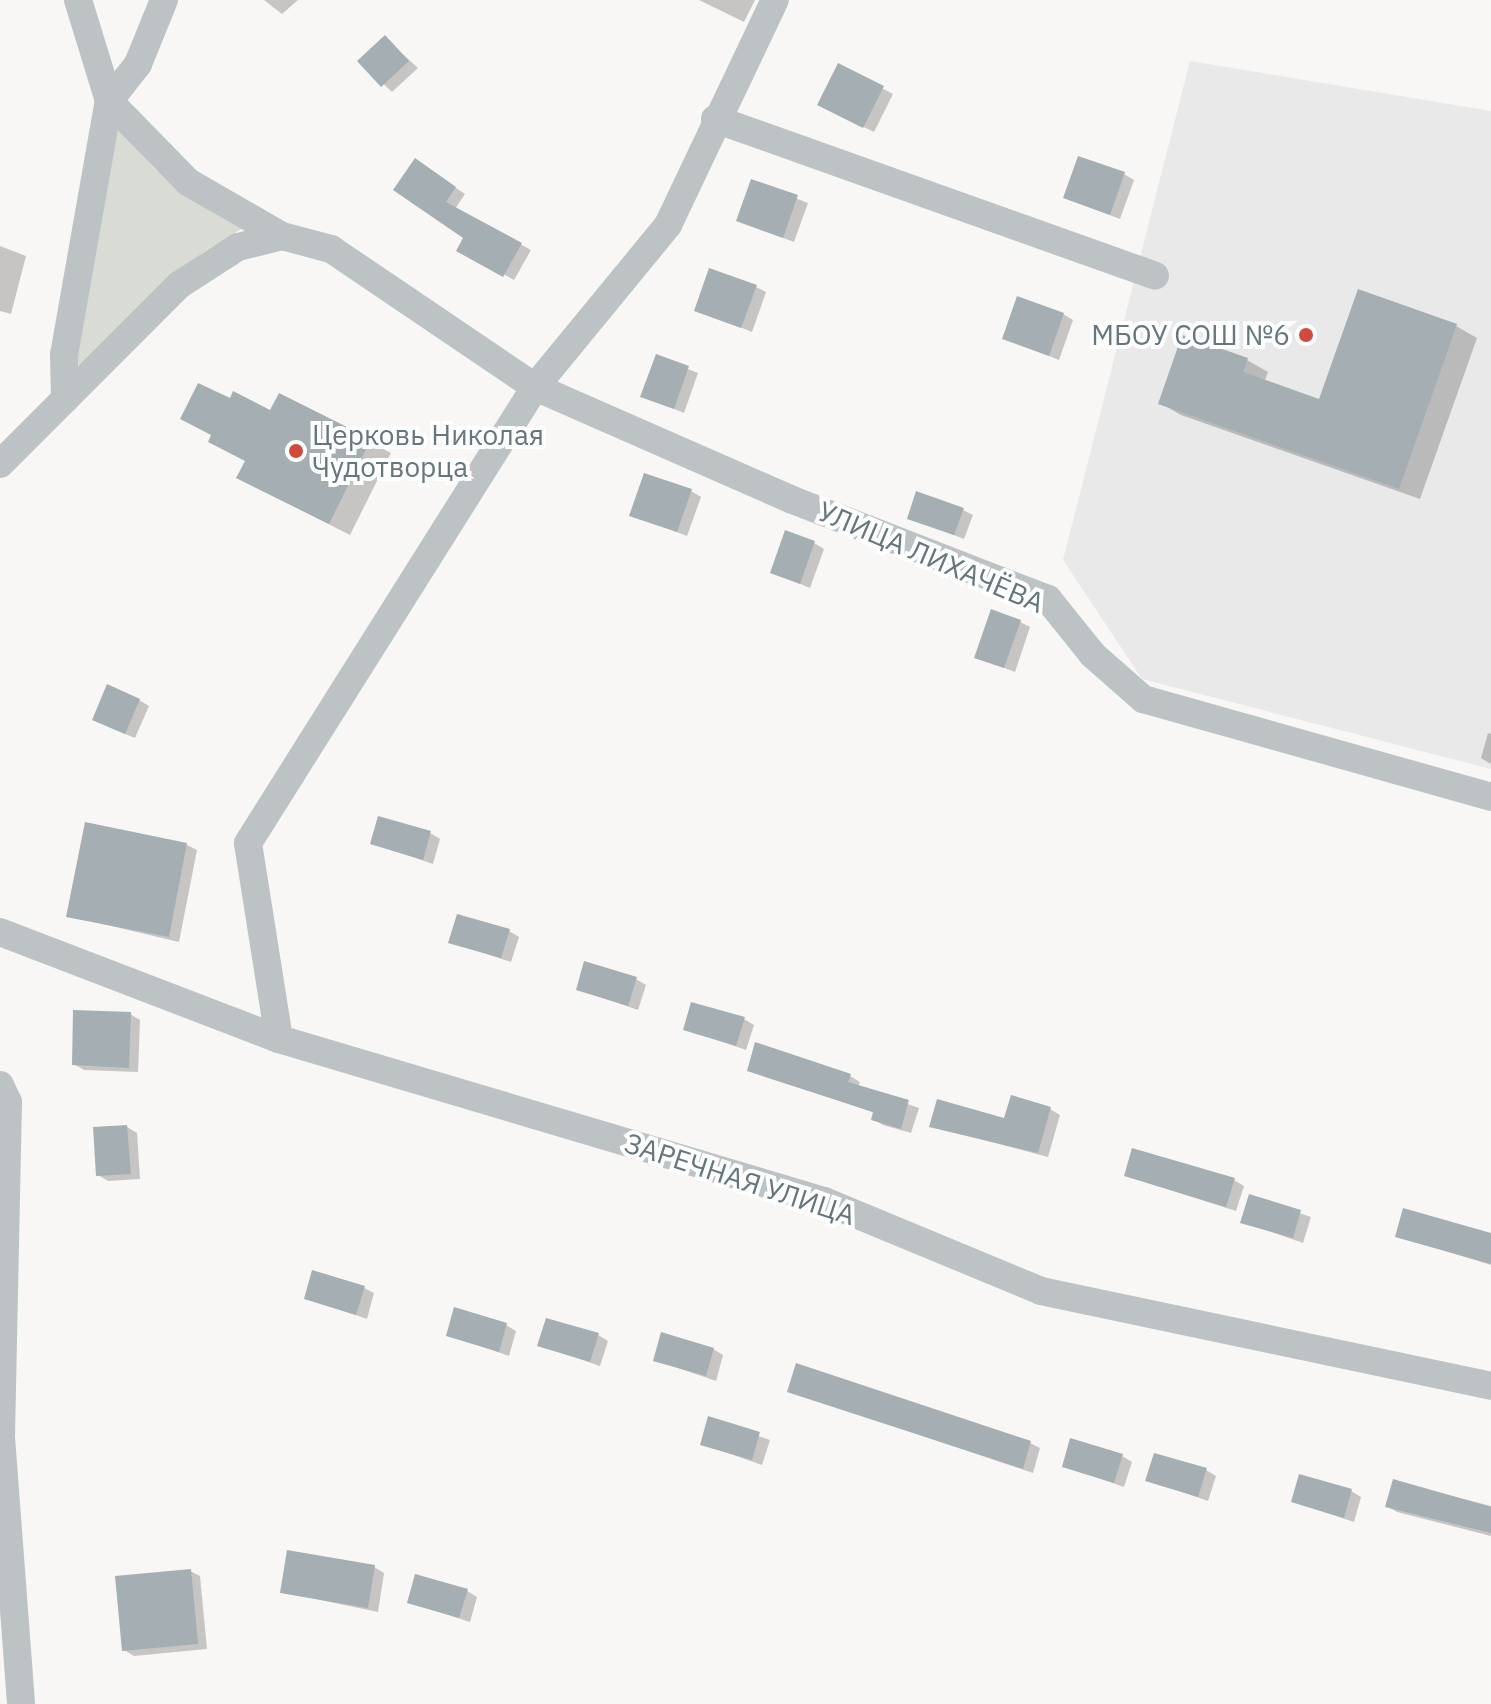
<!DOCTYPE html>
<html>
<head>
<meta charset="utf-8">
<style>
	body { margin:0 }
	#map { position:relative; width:1491px; height:1704px; overflow:hidden; background:#f8f7f5; font-family:"IBM Plex Sans",sans-serif }
	div>[style] { position:absolute }
	[style*='--x'] { left:calc(var(--x)*1px); top:calc(var(--y)*1px); width:calc(var(--w)*1px); rotate:calc(var(--a)*1deg) }
	.built>* { inset:0; background:#e9e9e9 }
	.green>* { inset:0; background:#d8dcd5 }
	.shadow>* { inset:0; background:#0003 }
	.building>* { inset:0; background:#a5aeb2 }
	.street>* { height:28px; margin:-14px; padding:0 14px; transform-origin:14px; border-radius:14px; background:#bdc2c5 }
	.dots>* { width:22px; height:22px; translate:-50% -50%; box-sizing:border-box; border:4px solid #fff; border-radius:50% }
	span { translate:-50% -50%; white-space:nowrap; text-align:center; line-height:1.15; -webkit-text-stroke:8px #fff; paint-order:stroke }
	.poi-label { font-size:28px; color:#66767d }
	.right { translate:-100% -50%; text-align:right }
	.left { translate:0 -50%; text-align:left }
	.street-label { font-size:28px; color:#66767d }
</style>
</head>
<body>
<div id="map">
	<div class="built">
		<i style="clip-path:polygon(1190px 61px,1491px 111px,1491px 769px,1142px 679px,1063px 560px)"></i>
	</div>
	<div class="green">
		<i style="clip-path:polygon(115px 125px,157px 171px,243px 228px,202px 253px,84px 370px,73px 358px)"></i>
	</div>
	<div class="shadow">
		<i style="clip-path:polygon(264px 0,298px 0,282px 14px)"></i>
		<i style="clip-path:polygon(699px 0,755px 0,744px 22px)"></i>
		<i style="clip-path:polygon(385px 38px,418px 68px,392px 92px,360px 62px)"></i>
		<i style="clip-path:polygon(839px 66px,893px 94px,874px 132px,829px 110px)"></i>
		<i style="clip-path:polygon(425px 167px,465px 194px,455px 209px,531px 250px,514px 280px,459px 250px,466px 237px)"></i>
		<i style="clip-path:polygon(1124px 174px,1134px 180px,1120px 219px,1065px 198px)"></i>
		<i style="clip-path:polygon(752px 181px,808px 203px,794px 242px,739px 221px)"></i>
		<i style="clip-path:polygon(0 246px,26px 256px,11px 314px,0 311px)"></i>
		<i style="clip-path:polygon(756px 287px,766px 292px,752px 332px,697px 310px)"></i>
		<i style="clip-path:polygon(1063px 314px,1073px 320px,1059px 360px,1004px 338px)"></i>
		<i style="clip-path:polygon(1456px 326px,1477px 338px,1420px 499px,1181px 415px,1160px 403px,1247px 360px,1268px 372px,1264px 382px,1321px 402px)"></i>
		<i style="clip-path:polygon(657px 357px,698px 373px,684px 413px,643px 396px)"></i>
		<i style="clip-path:polygon(280px 395px,391px 453px,350px 535px,259px 489px,230px 401px,271px 412px)"></i>
		<i style="clip-path:polygon(691px 491px,701px 497px,687px 536px,632px 515px)"></i>
		<i style="clip-path:polygon(963px 510px,973px 515px,964px 539px,909px 518px)"></i>
		<i style="clip-path:polygon(814px 543px,824px 549px,810px 588px,772px 572px)"></i>
		<i style="clip-path:polygon(1020px 622px,1030px 627px,1015px 672px,976px 657px)"></i>
		<i style="clip-path:polygon(139px 700px,149px 706px,135px 738px,104px 725px)"></i>
		<i style="clip-path:polygon(1488px 733px,1491px 734px,1491px 764px,1481px 758px)"></i>
		<i style="clip-path:polygon(430px 833px,440px 839px,433px 864px,372px 843px)"></i>
		<i style="clip-path:polygon(187px 845px,197px 850px,179px 942px,69px 916px)"></i>
		<i style="clip-path:polygon(509px 931px,519px 937px,511px 962px,451px 942px)"></i>
		<i style="clip-path:polygon(636px 979px,646px 985px,638px 1010px,578px 989px)"></i>
		<i style="clip-path:polygon(130px 1014px,140px 1020px,138px 1072px,84px 1070px,74px 1064px)"></i>
		<i style="clip-path:polygon(744px 1019px,754px 1025px,746px 1050px,686px 1029px)"></i>
		<i style="clip-path:polygon(749px 1070px,850px 1076px,860px 1082px,858px 1087px,919px 1108px,911px 1133px,883px 1125px,873px 1119px,875px 1113px)"></i>
		<i style="clip-path:polygon(1050px 1109px,1060px 1115px,1048px 1157px,932px 1126px,1006px 1120px)"></i>
		<i style="clip-path:polygon(127px 1127px,137px 1133px,140px 1179px,108px 1181px,98px 1175px)"></i>
		<i style="clip-path:polygon(1126px 1176px,1234px 1180px,1244px 1186px,1236px 1211px)"></i>
		<i style="clip-path:polygon(1250px 1196px,1311px 1217px,1303px 1243px,1243px 1222px)"></i>
		<i style="clip-path:polygon(1491px 1235px,1491px 1265px,1397px 1236px)"></i>
		<i style="clip-path:polygon(364px 1288px,374px 1293px,367px 1319px,306px 1298px)"></i>
		<i style="clip-path:polygon(506px 1325px,516px 1331px,509px 1356px,449px 1335px)"></i>
		<i style="clip-path:polygon(598px 1335px,608px 1341px,600px 1366px,540px 1345px)"></i>
		<i style="clip-path:polygon(713px 1349px,723px 1355px,716px 1381px,655px 1360px)"></i>
		<i style="clip-path:polygon(790px 1391px,1030px 1443px,1040px 1448px,1033px 1473px)"></i>
		<i style="clip-path:polygon(709px 1419px,770px 1440px,762px 1465px,702px 1444px)"></i>
		<i style="clip-path:polygon(1122px 1456px,1132px 1462px,1124px 1487px,1064px 1466px)"></i>
		<i style="clip-path:polygon(1206px 1470px,1216px 1476px,1208px 1501px,1148px 1480px)"></i>
		<i style="clip-path:polygon(1394px 1481px,1491px 1506px,1491px 1536px,1397px 1512px,1387px 1506px)"></i>
		<i style="clip-path:polygon(1351px 1491px,1361px 1497px,1354px 1522px,1293px 1502px)"></i>
		<i style="clip-path:polygon(374px 1567px,384px 1573px,378px 1612px,282px 1592px)"></i>
		<i style="clip-path:polygon(190px 1571px,200px 1576px,207px 1649px,134px 1656px,124px 1650px)"></i>
		<i style="clip-path:polygon(467px 1591px,477px 1597px,470px 1622px,409px 1602px)"></i>
	</div>
	<div class="building">
		<i style="clip-path:polygon(385px 35px,409px 61px,381px 87px,357px 61px)"></i>
		<i style="clip-path:polygon(838px 63px,884px 86px,863px 128px,817px 105px)"></i>
		<i style="clip-path:polygon(1078px 156px,1125px 172px,1110px 215px,1063px 198px)"></i>
		<i style="clip-path:polygon(415px 158px,456px 187px,446px 202px,522px 243px,503px 277px,456px 251px,463px 238px,393px 190px)"></i>
		<i style="clip-path:polygon(751px 179px,798px 195px,783px 238px,736px 221px)"></i>
		<i style="clip-path:polygon(709px 268px,757px 285px,741px 328px,694px 311px)"></i>
		<i style="clip-path:polygon(1358px 289px,1457px 324px,1399px 489px,1158px 404px,1182px 335px,1248px 358px,1243px 372px,1319px 399px)"></i>
		<i style="clip-path:polygon(1017px 296px,1064px 313px,1049px 356px,1002px 339px)"></i>
		<i style="clip-path:polygon(656px 354px,689px 366px,674px 409px,640px 397px)"></i>
		<i style="clip-path:polygon(198px 383px,230px 398px,233px 391px,270px 410px,279px 393px,371px 439px,329px 524px,236px 478px,245px 461px,208px 442px,211px 435px,180px 419px)"></i>
		<i style="clip-path:polygon(644px 473px,692px 489px,677px 532px,629px 516px)"></i>
		<i style="clip-path:polygon(916px 491px,964px 508px,954px 535px,907px 519px)"></i>
		<i style="clip-path:polygon(785px 530px,815px 541px,800px 584px,770px 573px)"></i>
		<i style="clip-path:polygon(991px 609px,1021px 620px,1004px 668px,974px 658px)"></i>
		<i style="clip-path:polygon(107px 684px,140px 699px,125px 734px,92px 720px)"></i>
		<i style="clip-path:polygon(378px 816px,431px 831px,423px 860px,370px 844px)"></i>
		<i style="clip-path:polygon(85px 822px,187px 843px,169px 937px,66px 917px)"></i>
		<i style="clip-path:polygon(457px 914px,510px 929px,501px 958px,448px 943px)"></i>
		<i style="clip-path:polygon(584px 961px,637px 977px,628px 1006px,576px 990px)"></i>
		<i style="clip-path:polygon(691px 1002px,745px 1017px,736px 1046px,683px 1030px)"></i>
		<i style="clip-path:polygon(73px 1010px,131px 1012px,129px 1068px,72px 1065px)"></i>
		<i style="clip-path:polygon(755px 1042px,851px 1074px,848px 1082px,909px 1100px,901px 1129px,871px 1120px,873px 1112px,747px 1071px)"></i>
		<i style="clip-path:polygon(1011px 1095px,1051px 1107px,1038px 1153px,929px 1127px,937px 1099px,1004px 1118px)"></i>
		<i style="clip-path:polygon(127px 1125px,131px 1174px,96px 1176px,93px 1127px)"></i>
		<i style="clip-path:polygon(1132px 1148px,1235px 1178px,1226px 1207px,1124px 1176px)"></i>
		<i style="clip-path:polygon(1249px 1194px,1301px 1210px,1293px 1238px,1240px 1223px)"></i>
		<i style="clip-path:polygon(1403px 1208px,1491px 1233px,1491px 1264px,1395px 1237px)"></i>
		<i style="clip-path:polygon(312px 1270px,365px 1286px,356px 1315px,304px 1299px)"></i>
		<i style="clip-path:polygon(454px 1307px,507px 1323px,499px 1352px,446px 1336px)"></i>
		<i style="clip-path:polygon(546px 1318px,599px 1333px,590px 1362px,537px 1346px)"></i>
		<i style="clip-path:polygon(661px 1332px,714px 1348px,706px 1376px,653px 1361px)"></i>
		<i style="clip-path:polygon(796px 1363px,1031px 1441px,1023px 1469px,787px 1392px)"></i>
		<i style="clip-path:polygon(708px 1416px,760px 1432px,752px 1460px,700px 1445px)"></i>
		<i style="clip-path:polygon(1070px 1438px,1123px 1454px,1114px 1483px,1062px 1467px)"></i>
		<i style="clip-path:polygon(1154px 1453px,1207px 1468px,1198px 1497px,1145px 1481px)"></i>
		<i style="clip-path:polygon(1299px 1474px,1352px 1489px,1344px 1518px,1291px 1502px)"></i>
		<i style="clip-path:polygon(1393px 1479px,1491px 1507px,1491px 1533px,1385px 1507px)"></i>
		<i style="clip-path:polygon(287px 1550px,375px 1565px,368px 1608px,280px 1593px)"></i>
		<i style="clip-path:polygon(191px 1569px,198px 1644px,122px 1651px,115px 1576px)"></i>
		<i style="clip-path:polygon(415px 1574px,468px 1589px,459px 1618px,407px 1603px)"></i>
	</div>
	<div class="street">
		<i style="--x:78;--y:0;--w:106;--a:72.9"></i>
		<i style="--x:109;--y:101;--w:113;--a:45.7"></i>
		<i style="--x:188;--y:182;--w:108;--a:29.9"></i>
		<i style="--x:715;--y:119;--w:467;--a:19.6"></i>
		<i style="--x:65;--y:399;--w:44;--a:-91.3"></i>
		<i style="--x:64;--y:355;--w:258;--a:-80"></i>
		<i style="--x:109;--y:101;--w:47;--a:-51.9"></i>
		<i style="--x:138;--y:64;--w:69;--a:-67.9"></i>
		<i style="--x:0;--y:464;--w:253;--a:-45"></i>
		<i style="--x:179;--y:285;--w:70;--a:-32.8"></i>
		<i style="--x:238;--y:247;--w:45;--a:-14"></i>
		<i style="--x:282;--y:236;--w:51;--a:14.9"></i>
		<i style="--x:331;--y:249;--w:246;--a:34.1"></i>
		<i style="--x:535;--y:387;--w:279;--a:23.7"></i>
		<i style="--x:790;--y:499;--w:277;--a:21.2"></i>
		<i style="--x:1048;--y:599;--w:72;--a:51.2"></i>
		<i style="--x:1093;--y:655;--w:67;--a:41.3"></i>
		<i style="--x:1143;--y:699;--w:362;--a:15.7"></i>
		<i style="--x:0;--y:932;--w:299;--a:21"></i>
		<i style="--x:279;--y:1039;--w:569;--a:16.55"></i>
		<i style="--x:824;--y:1201;--w:235;--a:22.5"></i>
		<i style="--x:1041;--y:1291;--w:460;--a:11.9"></i>
		<i style="--x:279;--y:1039;--w:198;--a:-99"></i>
		<i style="--x:248;--y:843;--w:539;--a:-57.81"></i>
		<i style="--x:535;--y:387;--w:210;--a:-50.6"></i>
		<i style="--x:668;--y:225;--w:249;--a:-64.6"></i>
		<i style="--x:0;--y:1085;--w:19;--a:65"></i>
		<i style="--x:8;--y:1102;--w:335;--a:91.2"></i>
		<i style="--x:1;--y:1437;--w:268;--a:85.7"></i>
	</div>
	<div class="dots">
		<i style="left:1306px;top:335px;background:#d04b3d"></i>
		<i style="left:296px;top:451px;background:#d04b3d"></i>
	</div>
	<div class="poi-label">
		<span class="right" style="left:1290px;top:335px">МБОУ СОШ №6</span>
		<span class="left" style="left:312px;top:451px">Церковь Николая<br>Чудотворца</span>
	</div>
	<div class="street-label">
		<span style="left:931px;top:557px;rotate:23deg">УЛИЦА ЛИХАЧЁВА</span>
		<span style="left:740px;top:1179px;rotate:18deg">ЗАРЕЧНАЯ УЛИЦА</span>
	</div>
</div>
</body>
</html>
